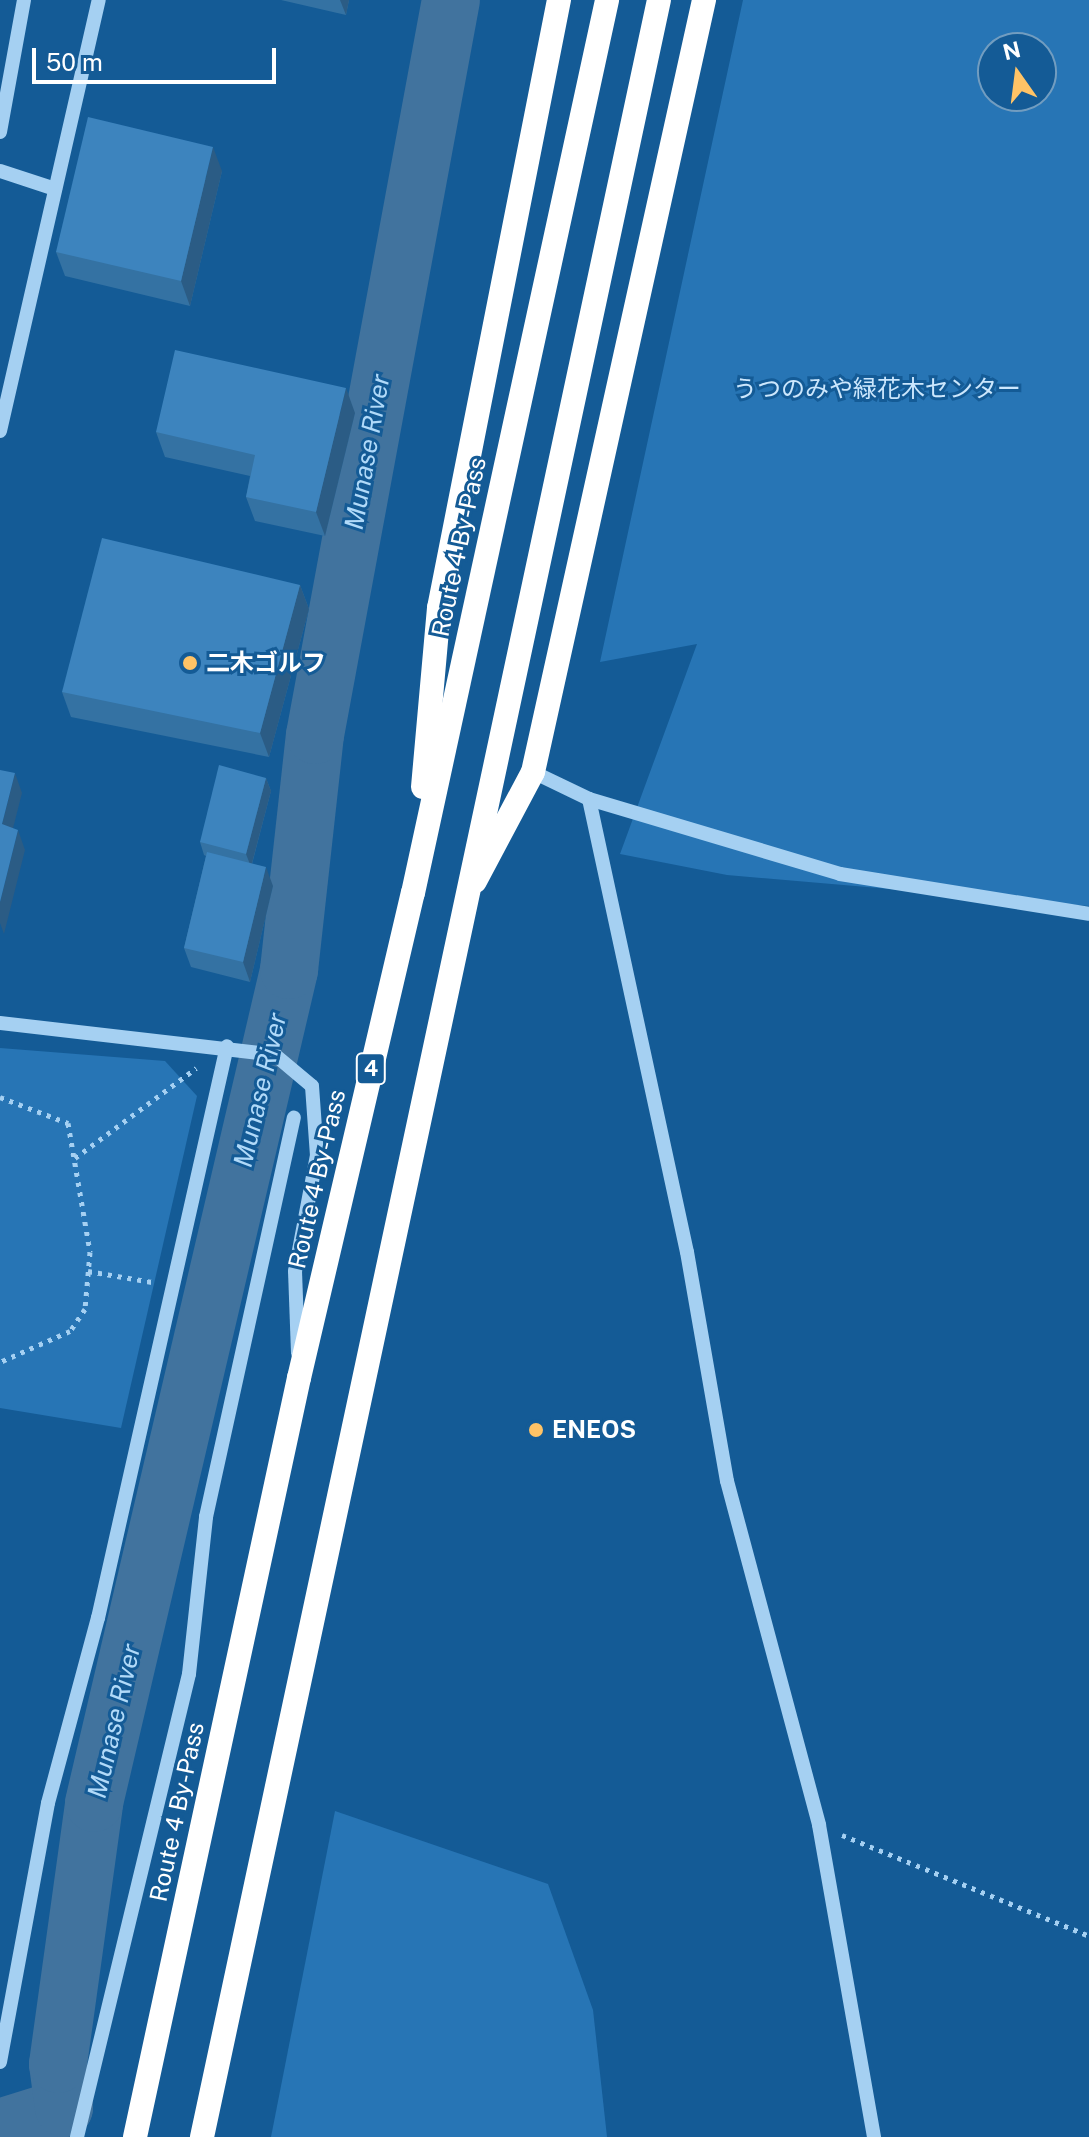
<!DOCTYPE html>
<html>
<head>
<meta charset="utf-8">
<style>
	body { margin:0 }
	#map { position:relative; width:1089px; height:2137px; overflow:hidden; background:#145b96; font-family:"Public Sans","Noto Sans JP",sans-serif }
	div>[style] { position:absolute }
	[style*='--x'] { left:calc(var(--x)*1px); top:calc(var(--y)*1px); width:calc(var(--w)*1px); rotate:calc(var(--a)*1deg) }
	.green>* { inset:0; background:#2775b5 }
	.river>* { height:58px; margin:-29px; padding:0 29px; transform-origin:29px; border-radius:29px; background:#41739e }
	.path>* { height:5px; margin-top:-2.5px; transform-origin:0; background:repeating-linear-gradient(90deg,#a5d0f2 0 4px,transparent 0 10px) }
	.minor>* { height:14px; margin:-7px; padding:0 7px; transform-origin:7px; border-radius:7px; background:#a5d0f2 }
	.highway>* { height:24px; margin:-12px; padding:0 12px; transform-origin:12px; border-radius:12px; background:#fff }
	.wall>* { inset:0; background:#3472a3 }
	.shaded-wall>* { inset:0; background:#2b5c85 }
	.building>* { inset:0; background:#3d84be }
	.dots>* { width:22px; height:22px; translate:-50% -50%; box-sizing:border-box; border:4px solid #145b96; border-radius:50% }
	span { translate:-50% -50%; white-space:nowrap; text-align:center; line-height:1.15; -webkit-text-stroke:6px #145b96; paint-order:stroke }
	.shield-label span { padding:2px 6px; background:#145b96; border:2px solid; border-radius:6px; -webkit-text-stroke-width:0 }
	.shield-label { font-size:22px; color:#fff; font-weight:700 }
	.park-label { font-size:24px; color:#cce7fd }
	.street-label { font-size:24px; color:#fff }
	.poi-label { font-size:24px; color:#fff; font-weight:700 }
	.left { translate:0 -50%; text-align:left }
	.water-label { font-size:26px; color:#b1daf9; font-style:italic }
	.north { position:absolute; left:977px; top:32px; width:80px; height:80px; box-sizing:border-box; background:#145b96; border:2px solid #729dc0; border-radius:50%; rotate:346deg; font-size:22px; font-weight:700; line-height:32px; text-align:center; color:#fff }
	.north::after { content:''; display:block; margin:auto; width:28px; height:36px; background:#ffc366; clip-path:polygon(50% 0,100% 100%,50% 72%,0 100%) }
	.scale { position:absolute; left:32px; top:48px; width:244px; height:36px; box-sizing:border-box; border:4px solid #fff; border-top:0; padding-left:10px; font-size:24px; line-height:28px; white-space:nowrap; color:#fff; -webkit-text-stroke:6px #145b96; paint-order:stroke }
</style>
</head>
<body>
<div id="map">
	<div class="green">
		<i style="clip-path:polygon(evenodd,743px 0,1089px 0,1089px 906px,727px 875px,620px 854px,697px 644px,600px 662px,743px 0,993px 48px,1041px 48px,1041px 96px,993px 96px,993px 48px)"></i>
		<i style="clip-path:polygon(0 1048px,165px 1061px,197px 1096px,121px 1428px,0 1408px)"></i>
		<i style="clip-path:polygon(335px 1811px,548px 1884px,593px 2010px,607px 2137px,271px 2137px)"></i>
	</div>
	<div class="river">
		<i style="--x:0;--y:2128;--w:67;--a:-17.4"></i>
		<i style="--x:64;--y:2108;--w:44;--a:-97.8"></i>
		<i style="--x:58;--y:2064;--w:263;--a:-82.1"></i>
		<i style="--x:94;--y:1803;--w:856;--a:-76.82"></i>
		<i style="--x:289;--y:970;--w:236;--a:-83.7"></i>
		<i style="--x:315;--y:735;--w:747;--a:-79.52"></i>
	</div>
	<div class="path">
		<i style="--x:0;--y:1097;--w:73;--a:20.9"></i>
		<i style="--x:68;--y:1123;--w:131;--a:80.3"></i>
		<i style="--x:90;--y:1252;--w:57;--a:95"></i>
		<i style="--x:85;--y:1309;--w:27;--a:124"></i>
		<i style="--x:70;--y:1331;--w:77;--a:156.1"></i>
		<i style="--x:75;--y:1158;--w:151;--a:-36.6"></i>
		<i style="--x:88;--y:1271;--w:65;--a:9.8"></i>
		<i style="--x:842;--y:1835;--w:267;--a:22.2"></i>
	</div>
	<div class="minor">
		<i style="--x:0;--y:132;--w:134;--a:-79.7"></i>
		<i style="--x:0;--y:171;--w:58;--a:18.1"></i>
		<i style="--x:0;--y:431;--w:442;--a:-77.1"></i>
		<i style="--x:533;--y:772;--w:62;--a:25.7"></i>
		<i style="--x:589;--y:799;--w:262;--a:16.6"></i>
		<i style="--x:840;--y:874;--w:252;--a:9.1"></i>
		<i style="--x:589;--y:799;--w:463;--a:77.8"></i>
		<i style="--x:687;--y:1252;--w:232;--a:80.1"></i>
		<i style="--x:727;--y:1481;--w:356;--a:75"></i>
		<i style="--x:819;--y:1825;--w:317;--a:80"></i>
		<i style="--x:0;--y:1023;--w:277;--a:6.6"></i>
		<i style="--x:275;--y:1055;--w:48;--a:40"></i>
		<i style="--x:312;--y:1086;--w:69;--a:85.9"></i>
		<i style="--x:317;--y:1155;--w:118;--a:100.7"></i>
		<i style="--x:295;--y:1271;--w:82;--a:87.9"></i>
		<i style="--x:0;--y:2062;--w:263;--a:-79.5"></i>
		<i style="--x:48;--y:1803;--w:192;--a:-74.9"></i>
		<i style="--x:98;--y:1618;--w:586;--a:-77.29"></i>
		<i style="--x:77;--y:2137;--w:476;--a:-76.4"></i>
		<i style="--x:189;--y:1674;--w:158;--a:-83.8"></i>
		<i style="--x:206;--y:1517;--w:409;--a:-77.6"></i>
	</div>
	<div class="highway">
		<i style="--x:423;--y:787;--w:180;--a:-84.9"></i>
		<i style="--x:439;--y:608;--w:620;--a:-78.84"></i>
		<i style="--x:475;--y:881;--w:123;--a:-62"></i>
		<i style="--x:533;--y:772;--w:791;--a:-77.51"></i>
		<i style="--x:135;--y:2137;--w:777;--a:-77.81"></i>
		<i style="--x:299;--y:1378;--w:498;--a:-76.8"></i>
		<i style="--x:413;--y:893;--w:914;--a:-77.74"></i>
		<i style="--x:202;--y:2137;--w:2185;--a:-77.93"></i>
	</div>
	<div class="wall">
		<i style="clip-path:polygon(281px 0,349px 0,346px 15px)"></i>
		<i style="clip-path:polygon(222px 171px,190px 306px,65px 276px,56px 252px)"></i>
		<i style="clip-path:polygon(355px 413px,325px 536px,255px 521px,246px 497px,250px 476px,165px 457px,156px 432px)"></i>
		<i style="clip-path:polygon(300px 585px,309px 609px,269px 757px,71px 717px,62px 692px)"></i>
		<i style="clip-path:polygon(266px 778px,271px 791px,252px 864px,273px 886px,250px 982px,191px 967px,184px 948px,206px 856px,204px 855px,200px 842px)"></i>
	</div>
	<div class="shaded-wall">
		<i style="clip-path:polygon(340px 0,349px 0,346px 15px)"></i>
		<i style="clip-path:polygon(213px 147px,222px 171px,190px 306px,181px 281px)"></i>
		<i style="clip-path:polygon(346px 388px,355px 413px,325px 536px,316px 512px)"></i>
		<i style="clip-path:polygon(300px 585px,309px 609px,269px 757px,260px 733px)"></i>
		<i style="clip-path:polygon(15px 773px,22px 793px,9px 844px,2px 824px)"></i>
		<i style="clip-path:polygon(266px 778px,271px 791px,251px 867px,246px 854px)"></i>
		<i style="clip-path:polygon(18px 830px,25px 850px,4px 934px,0 923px,0 902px)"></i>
		<i style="clip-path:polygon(266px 867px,273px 886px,250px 982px,243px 962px)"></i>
	</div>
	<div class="building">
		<i style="clip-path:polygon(88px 117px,213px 147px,181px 281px,56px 252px)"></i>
		<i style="clip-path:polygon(175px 350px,346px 388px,316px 512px,246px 497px,255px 455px,156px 432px)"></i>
		<i style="clip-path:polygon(102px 538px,300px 585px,260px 733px,62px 692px)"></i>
		<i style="clip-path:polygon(219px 765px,266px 778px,246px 854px,200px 842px)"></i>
		<i style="clip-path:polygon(0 770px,15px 773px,2px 824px,18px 830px,0 902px)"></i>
		<i style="clip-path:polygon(207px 852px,266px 867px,243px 962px,184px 948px)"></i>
	</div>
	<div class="dots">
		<i style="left:190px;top:663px;background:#ffc366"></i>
		<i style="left:536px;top:1430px;background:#ffc366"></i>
	</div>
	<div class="shield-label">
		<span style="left:371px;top:1069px">4</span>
	</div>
	<div class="park-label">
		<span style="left:877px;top:389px">うつのみや緑花木センター</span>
	</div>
	<div class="street-label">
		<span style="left:459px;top:547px;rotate:-78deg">Route 4 By-Pass</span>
		<span style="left:317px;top:1179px;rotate:-77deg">Route 4 By-Pass</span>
		<span style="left:177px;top:1812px;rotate:-78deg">Route 4 By-Pass</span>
	</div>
	<div class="poi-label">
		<span class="left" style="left:206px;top:663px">二木ゴルフ</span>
		<span class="left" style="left:552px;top:1430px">ENEOS</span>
	</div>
	<div class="water-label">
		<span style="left:367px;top:452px;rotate:-80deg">Munase River</span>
		<span style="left:260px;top:1090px;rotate:-77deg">Munase River</span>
		<span style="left:114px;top:1721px;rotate:-77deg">Munase River</span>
	</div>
	<div class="north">N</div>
	<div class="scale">50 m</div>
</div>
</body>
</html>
